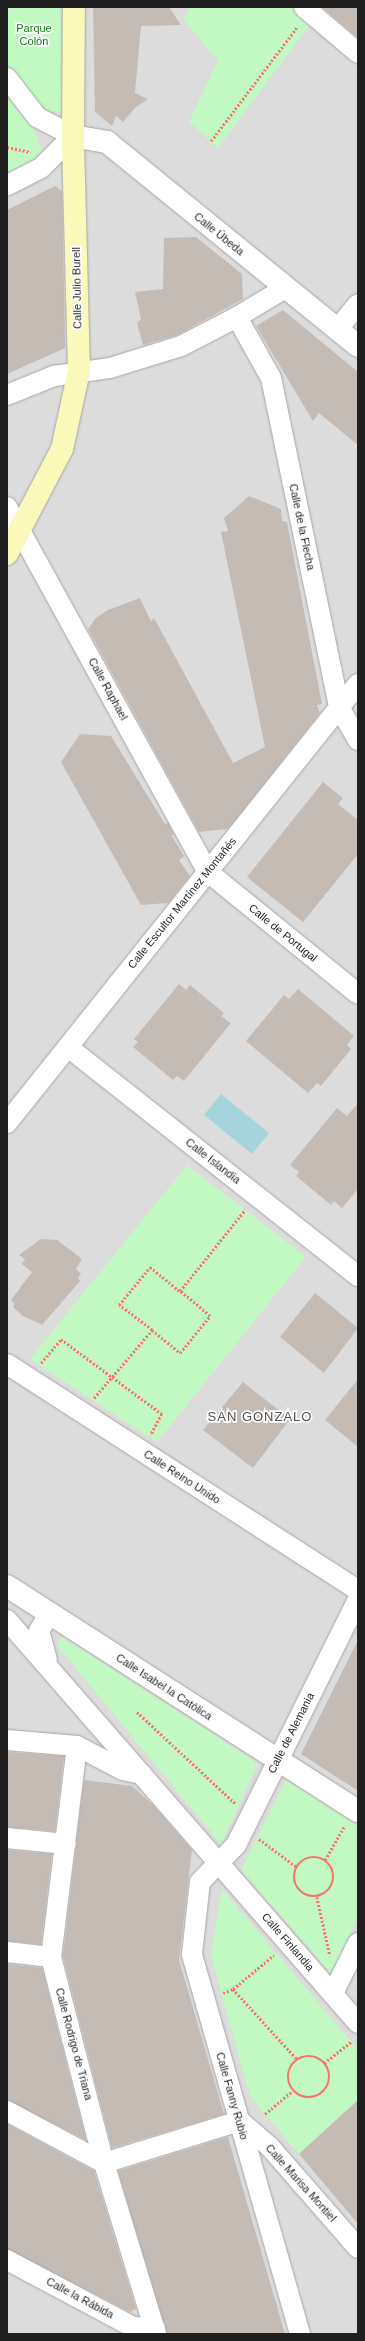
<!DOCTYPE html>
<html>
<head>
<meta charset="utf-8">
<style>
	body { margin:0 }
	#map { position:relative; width:365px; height:2341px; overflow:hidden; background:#f0ebe5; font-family:Arial,sans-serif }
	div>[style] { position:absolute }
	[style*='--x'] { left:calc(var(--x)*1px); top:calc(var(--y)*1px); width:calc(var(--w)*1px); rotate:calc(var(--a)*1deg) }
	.residential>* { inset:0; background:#dddcdc }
	.park>* { inset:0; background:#c2f9c3 }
	.water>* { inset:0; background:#a5d4dd }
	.building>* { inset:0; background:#c4bbb4 }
	.path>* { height:2.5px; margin-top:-1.25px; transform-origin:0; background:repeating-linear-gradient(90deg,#fa726c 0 2px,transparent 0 4px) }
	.path>.ring { margin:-1.25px; padding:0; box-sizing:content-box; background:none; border:2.5px solid #fa726c; border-radius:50% }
	.roads { filter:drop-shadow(0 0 1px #a6a6a6) drop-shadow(0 0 1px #a6a6a6) }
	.minor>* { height:20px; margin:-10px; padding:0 10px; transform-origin:10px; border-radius:10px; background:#fff }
	.tertiary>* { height:22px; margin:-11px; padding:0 11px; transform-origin:11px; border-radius:11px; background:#fff }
	.secondary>* { height:22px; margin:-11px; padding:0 11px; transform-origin:11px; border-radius:11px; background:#faf9b9 }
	span { translate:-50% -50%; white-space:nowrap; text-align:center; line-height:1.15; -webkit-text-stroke:3.5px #fff; paint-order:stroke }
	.park-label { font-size:11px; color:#0c7e0e }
	.street-label { font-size:11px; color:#1f1f1f }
	.quarter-label { font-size:13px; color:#525252; letter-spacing:1px }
	.frame { position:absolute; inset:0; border:8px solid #1f1f1f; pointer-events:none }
</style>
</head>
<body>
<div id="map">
	<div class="residential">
		<i style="clip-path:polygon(7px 7px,358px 7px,358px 2334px,7px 2334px)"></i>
	</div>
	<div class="park">
		<i style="clip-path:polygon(7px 7px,61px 7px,61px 111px,44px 111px,7px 63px)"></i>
		<i style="clip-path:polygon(190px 7px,290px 7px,310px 24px,218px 148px,189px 122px,218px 61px,183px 19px)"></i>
		<i style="clip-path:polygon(7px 90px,32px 124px,43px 154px,7px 173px)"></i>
		<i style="clip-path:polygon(187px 1165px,306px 1257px,157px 1442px,30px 1359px)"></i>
		<i style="clip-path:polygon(62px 1637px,258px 1763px,221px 1844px,57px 1645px)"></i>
		<i style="clip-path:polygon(286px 1780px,358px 1826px,358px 1917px,331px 1973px,241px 1870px)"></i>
		<i style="clip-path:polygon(222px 1889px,358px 2050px,358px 2100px,299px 2154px,250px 2096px,211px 1955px)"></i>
	</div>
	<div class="water">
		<i style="clip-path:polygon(221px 1094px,269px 1133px,252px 1154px,204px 1115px)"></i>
	</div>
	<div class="building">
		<i style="clip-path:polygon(93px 7px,169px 7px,181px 25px,141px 26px,135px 93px,148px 99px,136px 107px,123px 122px,116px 116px,112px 126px,95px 112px)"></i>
		<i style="clip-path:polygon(322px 7px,358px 7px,358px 38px)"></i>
		<i style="clip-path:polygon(55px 186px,62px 191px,65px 348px,7px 374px,7px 210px)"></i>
		<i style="clip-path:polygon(196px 237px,242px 274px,243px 299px,177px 335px,143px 345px,137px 323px,141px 319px,135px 292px,163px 289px,164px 238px)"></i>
		<i style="clip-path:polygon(283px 310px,358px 372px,358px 445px,319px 413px,313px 421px,256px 326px)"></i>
		<i style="clip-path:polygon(249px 496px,281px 509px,282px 521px,287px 522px,322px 704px,317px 705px,320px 713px,228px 829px,199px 832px,88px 629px,96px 618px,108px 610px,140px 598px,151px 621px,154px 618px,233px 763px,265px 747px,221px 532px,228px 531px,224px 518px)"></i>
		<i style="clip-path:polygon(80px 734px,111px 736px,165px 824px,168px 823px,174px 835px,171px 835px,184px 856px,179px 860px,190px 876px,168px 903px,141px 905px,61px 762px)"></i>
		<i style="clip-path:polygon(323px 782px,343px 798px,338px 804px,358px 820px,358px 854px,303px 922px,247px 877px)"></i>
		<i style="clip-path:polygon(179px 984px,186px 990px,190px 985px,224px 1013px,221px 1016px,231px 1023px,184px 1081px,177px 1076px,173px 1080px,133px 1047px,138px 1042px,134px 1039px)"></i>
		<i style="clip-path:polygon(298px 989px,354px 1036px,347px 1045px,351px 1049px,321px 1086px,317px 1083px,308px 1093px,246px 1041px,284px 995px,289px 999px)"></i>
		<i style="clip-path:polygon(358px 1103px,358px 1189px,342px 1208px,334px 1201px,331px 1205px,296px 1176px,299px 1172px,290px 1165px,337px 1108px,347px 1116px)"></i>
		<i style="clip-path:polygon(41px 1239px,57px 1240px,82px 1259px,76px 1269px,81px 1274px,78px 1278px,80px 1281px,42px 1325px,23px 1316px,13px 1307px,15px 1304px,11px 1300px,32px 1272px,22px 1264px,25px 1259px,19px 1255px)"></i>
		<i style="clip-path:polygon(315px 1293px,358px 1328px,324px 1373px,280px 1337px)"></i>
		<i style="clip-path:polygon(358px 1379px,358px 1447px,325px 1420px)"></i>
		<i style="clip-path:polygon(243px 1382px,290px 1419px,253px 1468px,203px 1430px)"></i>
		<i style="clip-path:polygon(358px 1640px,358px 1791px,301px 1754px)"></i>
		<i style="clip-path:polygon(7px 1752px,64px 1756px,55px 1831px,7px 1827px)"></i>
		<i style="clip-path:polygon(84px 1780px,132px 1786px,153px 1805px,192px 1850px,179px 1960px,224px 2114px,112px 2148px,63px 1956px)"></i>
		<i style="clip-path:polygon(7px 1850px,52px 1854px,41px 1944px,7px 1941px)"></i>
		<i style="clip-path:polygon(7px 1964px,42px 1968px,86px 2140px,7px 2100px)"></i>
		<i style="clip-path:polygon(358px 2100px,358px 2224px,299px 2154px)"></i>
		<i style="clip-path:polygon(7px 2124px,94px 2171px,136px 2309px,130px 2312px,7px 2249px)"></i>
		<i style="clip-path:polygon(228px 2137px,285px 2334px,167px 2334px,118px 2171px)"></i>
	</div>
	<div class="path">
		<i style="--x:211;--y:141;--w:144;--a:-52.9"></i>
		<i style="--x:7;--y:147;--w:24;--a:12"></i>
		<i style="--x:152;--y:1330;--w:41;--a:-142.9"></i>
		<i style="--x:119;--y:1305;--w:49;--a:-50.8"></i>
		<i style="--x:150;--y:1267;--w:38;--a:39"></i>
		<i style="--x:41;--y:1363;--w:31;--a:-50"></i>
		<i style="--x:61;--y:1339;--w:126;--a:36.6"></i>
		<i style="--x:162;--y:1414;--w:24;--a:118"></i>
		<i style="--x:94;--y:1398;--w:89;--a:-49.5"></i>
		<i style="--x:152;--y:1330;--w:36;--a:39"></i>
		<i style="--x:180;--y:1353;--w:48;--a:-51"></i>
		<i style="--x:210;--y:1316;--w:39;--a:-140"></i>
		<i style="--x:180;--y:1291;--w:104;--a:-51.3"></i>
		<i style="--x:137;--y:1712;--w:134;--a:42.9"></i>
		<i style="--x:259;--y:1839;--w:47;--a:36.4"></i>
		<i class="ring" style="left:294px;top:1857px;width:37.5px;height:37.5px"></i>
		<i style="--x:325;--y:1860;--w:40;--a:-60.3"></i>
		<i style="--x:317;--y:1897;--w:59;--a:77.4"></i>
		<i style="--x:233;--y:1989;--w:53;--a:-39.7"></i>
		<i style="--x:223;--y:1993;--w:11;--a:-22"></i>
		<i style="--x:233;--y:1989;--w:95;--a:47.6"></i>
		<i class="ring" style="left:288px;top:2056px;width:39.5px;height:39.5px"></i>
		<i style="--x:324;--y:2063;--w:34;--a:-38"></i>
		<i style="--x:265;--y:2114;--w:35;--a:-40"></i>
	</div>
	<div class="roads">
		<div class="minor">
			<i style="--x:304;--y:7;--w:71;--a:40.4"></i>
			<i style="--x:7;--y:78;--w:49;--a:52.4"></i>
			<i style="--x:37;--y:117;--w:41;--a:27.8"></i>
			<i style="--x:73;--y:136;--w:45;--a:135"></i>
			<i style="--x:41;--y:168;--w:38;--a:153"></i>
			<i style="--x:237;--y:317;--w:70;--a:60.9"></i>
			<i style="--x:271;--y:378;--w:336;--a:78.3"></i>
			<i style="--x:339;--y:707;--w:38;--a:60"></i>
			<i style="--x:337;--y:330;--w:33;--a:-51"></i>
			<i style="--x:7;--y:395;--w:51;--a:-22"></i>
			<i style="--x:54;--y:376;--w:57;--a:-8.1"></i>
			<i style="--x:110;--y:368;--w:74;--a:-17.2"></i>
			<i style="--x:181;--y:346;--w:63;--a:-27.4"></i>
			<i style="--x:237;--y:317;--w:56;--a:-31.1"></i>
			<i style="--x:7;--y:507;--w:417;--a:61.2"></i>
			<i style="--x:208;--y:872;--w:193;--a:39.1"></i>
			<i style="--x:68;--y:1047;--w:370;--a:38.3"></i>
			<i style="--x:7;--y:1123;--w:562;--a:-51.36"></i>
			<i style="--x:7;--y:1364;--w:417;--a:32.8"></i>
			<i style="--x:7;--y:1620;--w:534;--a:48.95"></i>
			<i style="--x:47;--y:1660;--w:30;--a:-105"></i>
			<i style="--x:39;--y:1631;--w:21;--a:-59"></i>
			<i style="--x:7;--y:1740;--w:70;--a:4.9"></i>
			<i style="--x:77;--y:1746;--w:52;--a:27.6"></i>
			<i style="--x:123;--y:1770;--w:19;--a:12"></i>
			<i style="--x:77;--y:1746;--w:213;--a:97"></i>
			<i style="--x:51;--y:1957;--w:213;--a:75.6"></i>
			<i style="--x:104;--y:2163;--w:179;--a:73.1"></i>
			<i style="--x:7;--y:1838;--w:59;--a:5.8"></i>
			<i style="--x:7;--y:1952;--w:44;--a:6.5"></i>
			<i style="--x:333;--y:1993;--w:56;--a:-63.4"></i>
			<i style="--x:7;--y:2111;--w:110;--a:28.2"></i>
			<i style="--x:104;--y:2163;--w:142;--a:-17.2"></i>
			<i style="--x:240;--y:2121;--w:38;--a:41"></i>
			<i style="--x:269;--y:2146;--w:135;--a:48.9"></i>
			<i style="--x:7;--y:2260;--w:143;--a:28"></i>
			<i style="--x:133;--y:2327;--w:22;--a:3"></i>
			<i style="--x:300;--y:2334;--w:395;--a:-105.9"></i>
			<i style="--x:192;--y:1954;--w:72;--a:-83.7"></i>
			<i style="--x:200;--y:1882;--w:52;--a:-45.8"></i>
			<i style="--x:236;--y:1845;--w:275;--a:-63.6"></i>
		</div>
		<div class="tertiary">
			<i style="--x:73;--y:136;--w:35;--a:10"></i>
			<i style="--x:107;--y:142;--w:323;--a:39.1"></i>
			<i style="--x:7;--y:1586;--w:417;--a:32.7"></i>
		</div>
		<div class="secondary">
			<i style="--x:7;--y:554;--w:119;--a:-62.4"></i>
			<i style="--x:62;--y:449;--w:80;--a:-77.7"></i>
			<i style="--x:79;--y:371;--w:235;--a:-91.5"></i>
			<i style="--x:73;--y:136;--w:129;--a:-89.6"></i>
		</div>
	</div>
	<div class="park-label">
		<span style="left:34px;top:35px">Parque<br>Colón</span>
	</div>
	<div class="street-label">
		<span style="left:219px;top:234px;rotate:39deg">Calle Úbeda</span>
		<span style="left:77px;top:288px;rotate:-91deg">Calle Julio Burell</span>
		<span style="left:302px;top:527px;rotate:78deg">Calle de la Flecha</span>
		<span style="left:108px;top:689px;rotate:61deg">Calle Raphael</span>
		<span style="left:182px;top:903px;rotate:-51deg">Calle Escultor Martínez Montañés</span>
		<span style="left:283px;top:933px;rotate:39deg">Calle de Portugal</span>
		<span style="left:213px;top:1161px;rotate:38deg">Calle Islandia</span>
		<span style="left:182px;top:1477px;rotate:33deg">Calle Reino Unido</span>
		<span style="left:164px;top:1687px;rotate:33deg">Calle Isabel la Católica</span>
		<span style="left:291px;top:1733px;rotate:-63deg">Calle de Alemania</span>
		<span style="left:288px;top:1942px;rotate:49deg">Calle Finlandia</span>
		<span style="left:74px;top:2044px;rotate:75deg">Calle Rodrigo de Triana</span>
		<span style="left:232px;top:2096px;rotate:74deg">Calle Fanny Rubio</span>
		<span style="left:301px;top:2183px;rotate:48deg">Calle Marisa Montiel</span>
		<span style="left:80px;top:2298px;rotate:28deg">Calle la Rábida</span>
	</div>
	<div class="quarter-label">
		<span style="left:260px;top:1417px">SAN GONZALO</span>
	</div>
	<div class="frame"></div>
</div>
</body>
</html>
